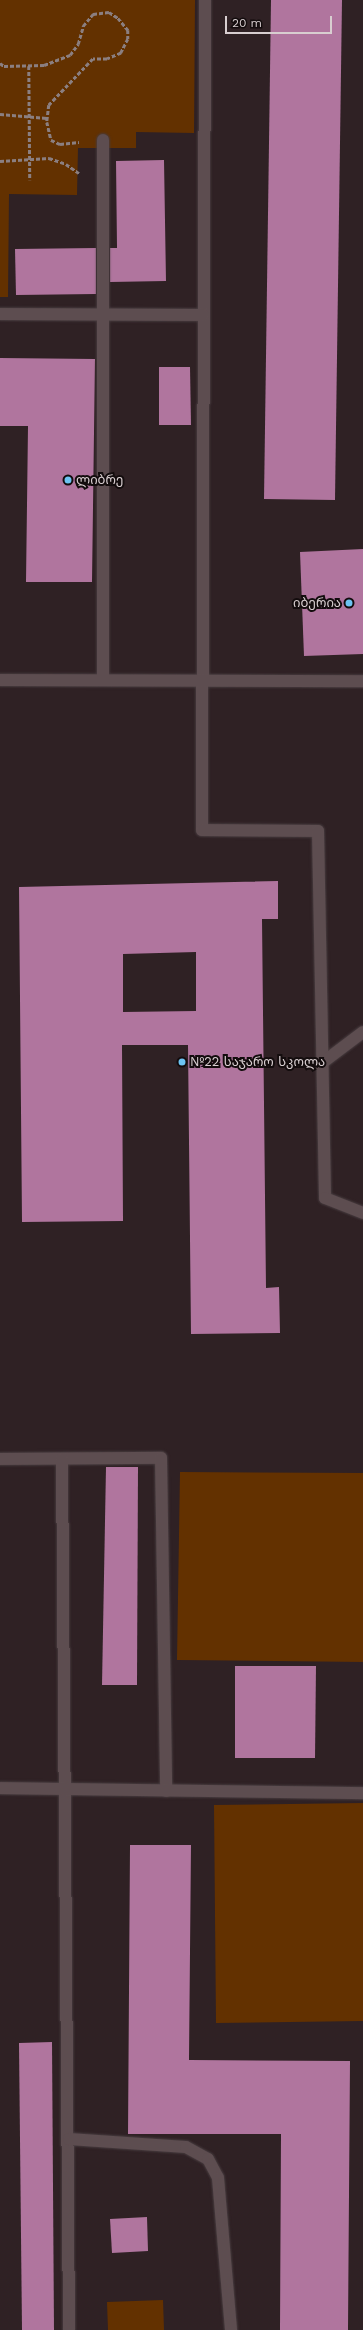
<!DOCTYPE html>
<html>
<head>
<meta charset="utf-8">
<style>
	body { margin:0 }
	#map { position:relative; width:363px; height:2330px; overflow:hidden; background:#2f2124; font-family:"Work Sans","Noto Sans Georgian",sans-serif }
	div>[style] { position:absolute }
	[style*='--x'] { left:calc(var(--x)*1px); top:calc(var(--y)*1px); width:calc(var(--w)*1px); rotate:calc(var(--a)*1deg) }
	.green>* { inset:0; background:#633100 }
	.building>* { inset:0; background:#b0759e }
	.path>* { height:2.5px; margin-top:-1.25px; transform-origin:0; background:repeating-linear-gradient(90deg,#8b7f81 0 4px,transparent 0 6px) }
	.roads { filter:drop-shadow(0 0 1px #483d40) drop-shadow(0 0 1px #483d40) }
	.minor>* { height:12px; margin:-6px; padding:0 6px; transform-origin:6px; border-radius:6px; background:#5d4d50 }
	.dots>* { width:11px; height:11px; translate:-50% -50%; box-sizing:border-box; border:2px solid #130c0d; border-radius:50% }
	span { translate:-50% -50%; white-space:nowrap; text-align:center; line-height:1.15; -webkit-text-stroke:4px #130c0d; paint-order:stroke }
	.poi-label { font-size:13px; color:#d8ced0 }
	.left { translate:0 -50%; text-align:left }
	.right { translate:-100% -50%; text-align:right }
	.scale { position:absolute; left:225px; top:16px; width:107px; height:18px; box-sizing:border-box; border:2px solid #d8ced0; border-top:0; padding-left:5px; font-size:12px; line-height:14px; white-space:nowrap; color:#d8ced0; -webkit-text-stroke:3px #130c0d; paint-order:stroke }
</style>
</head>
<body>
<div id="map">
	<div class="green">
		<i style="clip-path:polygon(0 0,195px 0,194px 133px,136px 132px,136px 148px,78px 148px,77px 195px,9px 194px,8px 297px,0 297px)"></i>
		<i style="clip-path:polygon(180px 1472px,363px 1473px,363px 1662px,177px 1660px)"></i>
		<i style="clip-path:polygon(363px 1803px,363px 2021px,216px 2023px,214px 1805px)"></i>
		<i style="clip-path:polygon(163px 2300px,164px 2330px,108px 2330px,107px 2302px)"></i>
	</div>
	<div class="building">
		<i style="clip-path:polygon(271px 0,342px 0,335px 500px,264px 499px)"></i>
		<i style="clip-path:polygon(164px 160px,166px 281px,110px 282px,110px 248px,117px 248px,116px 161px)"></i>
		<i style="clip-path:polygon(96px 248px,96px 294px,16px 295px,15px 249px)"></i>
		<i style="clip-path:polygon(0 358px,95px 359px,92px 582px,26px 582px,28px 426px,0 426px)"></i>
		<i style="clip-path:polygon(159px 367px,190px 367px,191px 425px,159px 425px)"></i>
		<i style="clip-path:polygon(363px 549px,363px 654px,304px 656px,300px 552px)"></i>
		<i style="clip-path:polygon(evenodd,278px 881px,278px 919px,262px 919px,266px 1288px,279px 1287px,280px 1333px,191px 1334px,188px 1045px,122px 1045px,123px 1221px,22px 1222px,19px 887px,278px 881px,196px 952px,196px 1011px,123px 1012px,123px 954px,196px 952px)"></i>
		<i style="clip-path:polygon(106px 1467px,138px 1467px,137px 1685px,102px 1685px)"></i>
		<i style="clip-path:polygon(235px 1666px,316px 1666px,315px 1758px,235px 1758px)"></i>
		<i style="clip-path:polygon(130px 1845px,191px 1845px,189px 2060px,350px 2061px,348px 2330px,280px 2330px,281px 2134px,128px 2134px)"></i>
		<i style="clip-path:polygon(52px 2042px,54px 2330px,22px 2330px,19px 2043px)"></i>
		<i style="clip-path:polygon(147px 2217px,148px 2251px,112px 2253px,110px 2219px)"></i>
	</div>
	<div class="path">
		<i style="--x:0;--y:63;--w:5;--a:37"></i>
		<i style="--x:4;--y:66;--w:40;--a:-1.4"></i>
		<i style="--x:44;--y:65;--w:28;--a:-21"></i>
		<i style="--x:70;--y:55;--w:14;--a:-54"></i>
		<i style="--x:78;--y:44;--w:19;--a:-74"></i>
		<i style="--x:83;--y:26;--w:16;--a:-50"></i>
		<i style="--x:93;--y:14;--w:16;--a:-7"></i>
		<i style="--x:109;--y:12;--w:11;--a:34"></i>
		<i style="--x:118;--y:18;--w:16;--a:50"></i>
		<i style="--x:128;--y:30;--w:9;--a:90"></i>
		<i style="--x:128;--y:39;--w:16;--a:117"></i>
		<i style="--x:121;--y:53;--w:15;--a:157"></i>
		<i style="--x:107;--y:59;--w:14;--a:180"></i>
		<i style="--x:93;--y:59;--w:64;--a:133.7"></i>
		<i style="--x:49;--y:105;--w:17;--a:97"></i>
		<i style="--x:47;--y:122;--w:18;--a:77"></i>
		<i style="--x:51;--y:140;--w:10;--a:24"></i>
		<i style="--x:60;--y:144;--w:19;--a:-6"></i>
		<i style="--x:29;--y:66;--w:114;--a:89.5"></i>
		<i style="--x:0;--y:114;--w:47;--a:4.9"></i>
		<i style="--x:0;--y:161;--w:49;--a:-3.5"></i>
		<i style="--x:49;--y:158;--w:18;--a:19"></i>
		<i style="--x:66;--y:164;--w:16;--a:35"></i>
	</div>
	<div class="roads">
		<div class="minor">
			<i style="--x:205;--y:0;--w:830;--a:90.21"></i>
			<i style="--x:202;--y:830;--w:116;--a:0.5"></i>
			<i style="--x:318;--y:831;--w:367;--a:88.9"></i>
			<i style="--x:325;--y:1198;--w:41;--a:21.5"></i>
			<i style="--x:0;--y:314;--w:203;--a:0.3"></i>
			<i style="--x:0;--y:680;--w:363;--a:0.2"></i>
			<i style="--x:103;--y:680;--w:540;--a:-90"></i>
			<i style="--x:322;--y:1063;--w:51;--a:-37.1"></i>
			<i style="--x:0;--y:1459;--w:161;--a:-0.4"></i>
			<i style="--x:161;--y:1458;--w:333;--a:89.1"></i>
			<i style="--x:62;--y:1459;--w:871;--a:89.54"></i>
			<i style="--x:0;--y:1788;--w:363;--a:0.8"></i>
			<i style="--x:69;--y:2139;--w:117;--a:3.9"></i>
			<i style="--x:186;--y:2147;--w:25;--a:29"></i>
			<i style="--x:208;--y:2159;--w:21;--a:62"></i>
			<i style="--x:218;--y:2178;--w:153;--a:85.1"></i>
		</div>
	</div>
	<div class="dots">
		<i style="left:68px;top:480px;background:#6cc3f2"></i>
		<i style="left:349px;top:603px;background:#6cc3f2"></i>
		<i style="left:182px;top:1062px;background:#6cc3f2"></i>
	</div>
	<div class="poi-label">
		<span class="left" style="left:76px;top:480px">ლიბრე</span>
		<span class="right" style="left:341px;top:603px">იბერია</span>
		<span class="left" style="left:190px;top:1062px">№22 საჯარო სკოლა</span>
	</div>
	<div class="scale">20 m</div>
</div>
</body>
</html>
